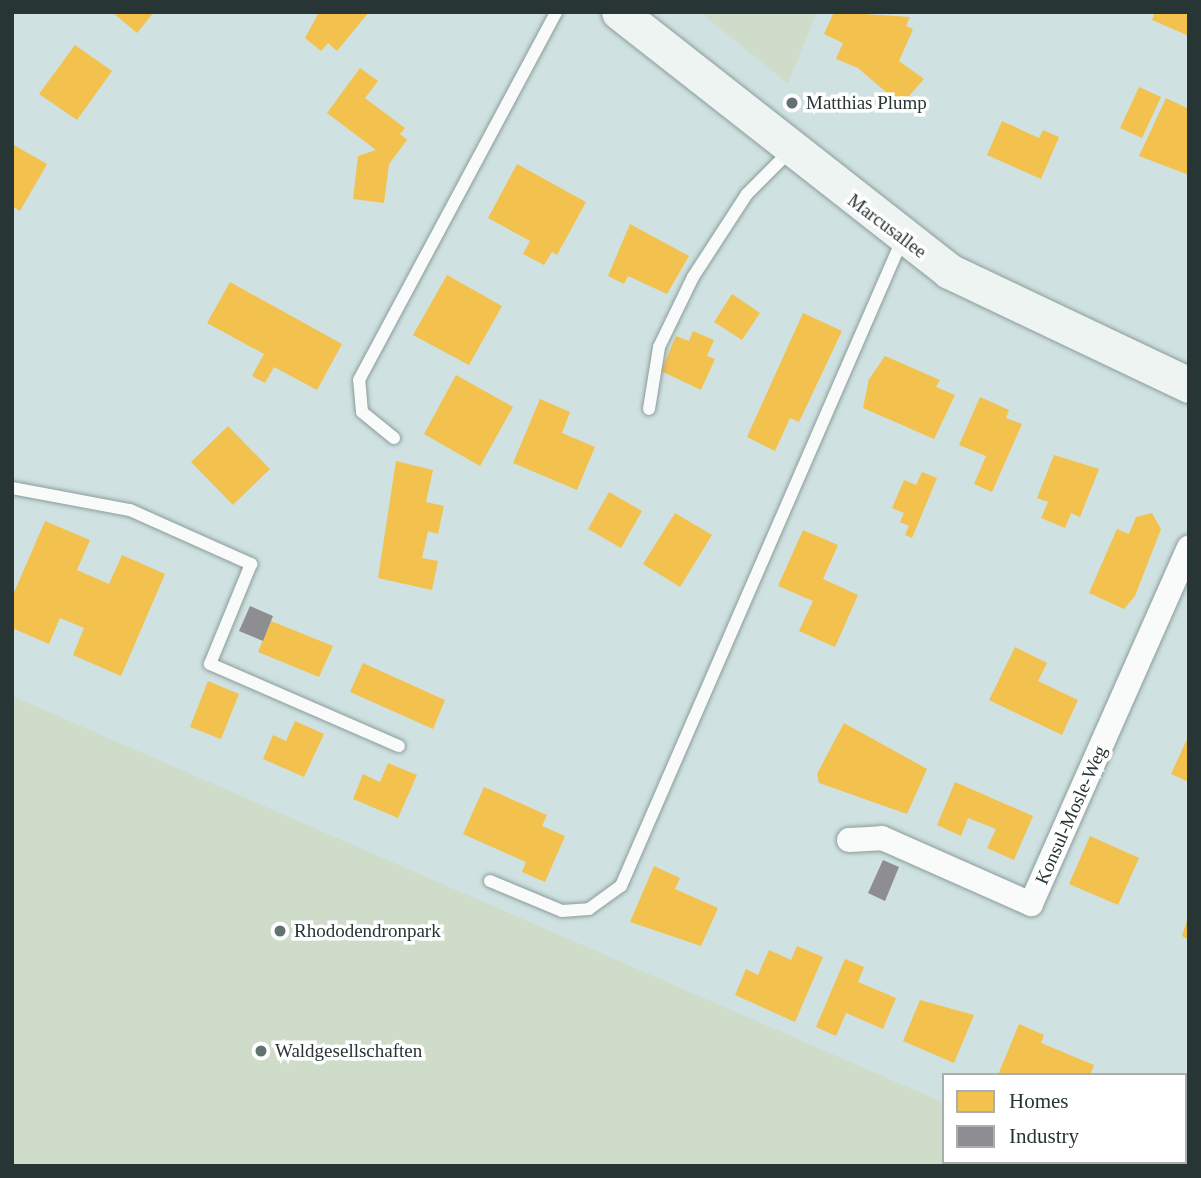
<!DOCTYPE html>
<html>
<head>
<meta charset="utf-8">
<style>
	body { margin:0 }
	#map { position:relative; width:1201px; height:1178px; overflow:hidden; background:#cfe2e1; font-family:"Times New Roman",serif }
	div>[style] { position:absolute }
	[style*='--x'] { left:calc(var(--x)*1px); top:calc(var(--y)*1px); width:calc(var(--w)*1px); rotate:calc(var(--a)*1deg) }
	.green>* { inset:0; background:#cedcc9 }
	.homes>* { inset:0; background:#f2c14e }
	.industry>* { inset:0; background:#8d8d92 }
	.roads { filter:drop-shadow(0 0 2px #8c9c9b) drop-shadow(0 0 2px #8c9c9b) }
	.lane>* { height:12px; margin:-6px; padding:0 6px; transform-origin:6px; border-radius:6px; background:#f8fbfa }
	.street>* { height:24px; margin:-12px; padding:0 12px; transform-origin:12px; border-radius:12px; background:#f8fbfa }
	.secondary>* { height:35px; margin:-17.5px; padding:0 17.5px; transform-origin:17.5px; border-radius:17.5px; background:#edf4f1 }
	.dots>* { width:19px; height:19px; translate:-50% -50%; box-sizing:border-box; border:4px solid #fff; border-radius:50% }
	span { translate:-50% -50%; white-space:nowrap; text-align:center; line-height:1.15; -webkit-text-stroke:7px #fff; paint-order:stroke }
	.poi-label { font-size:19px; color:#273534 }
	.left { translate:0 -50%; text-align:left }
	.street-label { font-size:19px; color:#273534 }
	.frame { position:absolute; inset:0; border:14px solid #273534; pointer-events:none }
	.legend { position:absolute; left:942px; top:1073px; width:245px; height:91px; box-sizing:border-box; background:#fff; border:2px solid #a9aeae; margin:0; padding:9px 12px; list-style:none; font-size:21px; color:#273534 }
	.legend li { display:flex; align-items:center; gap:14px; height:35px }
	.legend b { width:35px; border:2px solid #a9aeae }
</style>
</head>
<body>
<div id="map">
	<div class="green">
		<i style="clip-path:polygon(700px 12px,817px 12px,788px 84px)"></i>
		<i style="clip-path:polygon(12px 696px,944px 1103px,944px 1162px,1088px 1166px,12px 1166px)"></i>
	</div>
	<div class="homes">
		<i style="clip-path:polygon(112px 12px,154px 12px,137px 33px)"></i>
		<i style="clip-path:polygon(319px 12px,369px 12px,337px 51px,328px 43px,321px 51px,305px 38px)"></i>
		<i style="clip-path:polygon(834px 12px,910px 17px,906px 26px,913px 29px,899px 61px,924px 79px,901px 105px,858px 68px,836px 59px,843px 43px,824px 34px)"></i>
		<i style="clip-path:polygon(1155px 12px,1189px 12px,1189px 36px,1152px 20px)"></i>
		<i style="clip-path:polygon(75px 45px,112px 71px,77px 120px,39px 94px)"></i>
		<i style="clip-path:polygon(360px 68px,378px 81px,365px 98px,405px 128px,400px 134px,407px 140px,389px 164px,384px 203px,353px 199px,358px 156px,376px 150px,327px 113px)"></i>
		<i style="clip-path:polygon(1139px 87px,1161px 97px,1142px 138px,1120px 128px)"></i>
		<i style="clip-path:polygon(1166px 98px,1189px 109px,1189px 175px,1139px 156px)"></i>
		<i style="clip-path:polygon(1002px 121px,1039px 138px,1043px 130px,1059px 137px,1041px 179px,987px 155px)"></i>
		<i style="clip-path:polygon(12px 144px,47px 164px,20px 211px,12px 206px)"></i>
		<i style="clip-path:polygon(517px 164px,586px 202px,557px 255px,552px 252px,544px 265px,523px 254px,530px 241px,488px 218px)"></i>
		<i style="clip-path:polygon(630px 224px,689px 256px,667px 294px,628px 276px,624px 284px,608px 276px)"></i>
		<i style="clip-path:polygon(447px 275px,502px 306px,469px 365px,413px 335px)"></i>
		<i style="clip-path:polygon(230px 282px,342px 344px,317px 390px,274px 367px,265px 383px,252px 376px,264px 354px,207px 323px)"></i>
		<i style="clip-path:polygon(732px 294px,760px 313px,742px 340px,714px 322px)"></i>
		<i style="clip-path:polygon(803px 313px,842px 331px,799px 422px,790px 418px,775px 451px,747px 437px)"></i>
		<i style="clip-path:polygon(693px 331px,714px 340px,707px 356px,715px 359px,701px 390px,661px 371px,676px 336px,689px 341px)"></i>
		<i style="clip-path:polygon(885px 356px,940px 380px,936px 387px,955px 395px,934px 439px,863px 408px,869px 379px)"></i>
		<i style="clip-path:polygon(456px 375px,513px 407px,480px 466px,424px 434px)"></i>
		<i style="clip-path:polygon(980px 397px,1009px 410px,1006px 418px,1022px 424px,992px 492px,974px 484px,986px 456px,959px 445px)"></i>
		<i style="clip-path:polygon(540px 399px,570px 412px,562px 433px,595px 447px,577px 490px,513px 463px)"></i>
		<i style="clip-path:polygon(228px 426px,270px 469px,233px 505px,191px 462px)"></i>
		<i style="clip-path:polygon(1054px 455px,1099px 469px,1080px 517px,1071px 513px,1065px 528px,1041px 518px,1048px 502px,1037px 498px)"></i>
		<i style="clip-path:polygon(396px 461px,433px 470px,426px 502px,444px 506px,438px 534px,428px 531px,422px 558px,438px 561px,432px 590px,378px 578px)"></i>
		<i style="clip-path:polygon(922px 472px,937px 478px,912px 538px,905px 535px,909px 526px,900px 522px,904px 513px,892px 508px,904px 480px,916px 485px)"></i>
		<i style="clip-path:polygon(609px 492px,642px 511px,621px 548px,588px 529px)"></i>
		<i style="clip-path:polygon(675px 513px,712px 535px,680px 587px,643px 564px)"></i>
		<i style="clip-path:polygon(1152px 513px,1161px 529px,1135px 596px,1124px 609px,1089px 593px,1117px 529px,1129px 534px,1136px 517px)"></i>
		<i style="clip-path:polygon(45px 521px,90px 540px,77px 570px,109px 584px,122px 555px,165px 574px,121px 676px,73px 655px,84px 628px,60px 618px,49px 644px,12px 628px,12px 597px)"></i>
		<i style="clip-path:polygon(803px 530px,838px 545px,823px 579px,858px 595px,835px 647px,799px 631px,813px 601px,778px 586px)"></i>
		<i style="clip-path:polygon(271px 621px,333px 646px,319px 677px,258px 652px)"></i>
		<i style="clip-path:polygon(1015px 647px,1047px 663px,1038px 681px,1078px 700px,1062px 735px,989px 700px)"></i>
		<i style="clip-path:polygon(363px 663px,445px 700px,433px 729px,350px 692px)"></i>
		<i style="clip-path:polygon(208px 681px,239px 694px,221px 739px,190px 727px)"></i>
		<i style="clip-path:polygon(295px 721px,324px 734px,304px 777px,263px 759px,273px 735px,286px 741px)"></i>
		<i style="clip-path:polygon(844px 723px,927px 769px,907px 814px,819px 783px,817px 774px)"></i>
		<i style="clip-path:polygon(1189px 735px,1189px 782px,1171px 774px)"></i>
		<i style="clip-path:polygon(388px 763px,417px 775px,398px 818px,353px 799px,363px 774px,380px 782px)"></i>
		<i style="clip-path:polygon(955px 782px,1033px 816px,1014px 860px,987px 848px,996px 829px,968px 818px,961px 836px,937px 825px)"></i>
		<i style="clip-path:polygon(484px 787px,547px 815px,542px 826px,565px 836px,545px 882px,522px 872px,526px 862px,463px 834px)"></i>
		<i style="clip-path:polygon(1090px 836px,1139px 858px,1118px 905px,1069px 884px)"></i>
		<i style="clip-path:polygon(654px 866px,680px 878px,675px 889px,718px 908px,701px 946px,630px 922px)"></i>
		<i style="clip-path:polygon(1188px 917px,1189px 918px,1189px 940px,1182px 936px)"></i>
		<i style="clip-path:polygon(797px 946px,823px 957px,795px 1022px,735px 995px,746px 969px,758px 975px,769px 950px,791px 960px)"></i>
		<i style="clip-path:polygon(845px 959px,864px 967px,858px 982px,896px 998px,883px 1029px,846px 1013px,836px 1036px,816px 1027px)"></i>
		<i style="clip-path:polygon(920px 1000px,974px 1015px,954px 1063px,903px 1041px)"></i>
		<i style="clip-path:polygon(1019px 1024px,1044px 1035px,1041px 1043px,1094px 1065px,1090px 1075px,998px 1075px)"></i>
	</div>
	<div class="industry">
		<i style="clip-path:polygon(250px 606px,273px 616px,263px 641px,239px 631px)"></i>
		<i style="clip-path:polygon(883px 860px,899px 867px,885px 901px,868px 893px)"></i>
	</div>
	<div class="roads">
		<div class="lane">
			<i style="--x:649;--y:409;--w:63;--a:-80.8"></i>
			<i style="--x:659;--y:347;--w:78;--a:-64.1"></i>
			<i style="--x:693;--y:277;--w:99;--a:-57"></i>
			<i style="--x:747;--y:194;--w:61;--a:-45"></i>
			<i style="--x:394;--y:438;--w:41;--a:-140.9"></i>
			<i style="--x:362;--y:412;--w:32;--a:-95"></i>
			<i style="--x:359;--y:380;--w:417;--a:-61.8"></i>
			<i style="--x:12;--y:488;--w:120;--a:10.6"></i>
			<i style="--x:130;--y:510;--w:133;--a:24.1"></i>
			<i style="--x:251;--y:564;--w:108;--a:112.3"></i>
			<i style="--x:210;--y:664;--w:206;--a:23.5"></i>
			<i style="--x:490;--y:881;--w:78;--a:22.6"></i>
			<i style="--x:562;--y:911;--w:27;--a:-4"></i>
			<i style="--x:589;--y:909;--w:39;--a:-36"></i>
			<i style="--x:621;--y:886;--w:704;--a:-66.49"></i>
		</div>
		<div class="street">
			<i style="--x:849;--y:840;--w:33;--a:-3"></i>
			<i style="--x:882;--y:838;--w:163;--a:23.9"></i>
			<i style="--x:1031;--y:904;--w:390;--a:-66.1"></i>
		</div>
		<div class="secondary">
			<i style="--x:619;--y:12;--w:420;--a:38.1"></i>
			<i style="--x:949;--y:271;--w:266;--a:25.4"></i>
		</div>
	</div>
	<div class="dots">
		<i style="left:792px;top:103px;background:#627271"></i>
		<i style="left:280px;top:931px;background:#627271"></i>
		<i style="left:261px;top:1051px;background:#627271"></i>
	</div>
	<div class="poi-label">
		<span class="left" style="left:806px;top:103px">Matthias Plump</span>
		<span class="left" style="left:294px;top:931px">Rhododendronpark</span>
		<span class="left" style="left:275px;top:1051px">Waldgesellschaften</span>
	</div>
	<div class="street-label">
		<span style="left:887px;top:226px;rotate:37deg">Marcusallee</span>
		<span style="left:1071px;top:815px;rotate:-66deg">Konsul-Mosle-Weg</span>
	</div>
	<div class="frame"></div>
	<ul class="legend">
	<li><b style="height:19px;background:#f2c14e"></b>Homes</li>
	<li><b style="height:19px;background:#8d8d92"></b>Industry</li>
	</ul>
</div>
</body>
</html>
